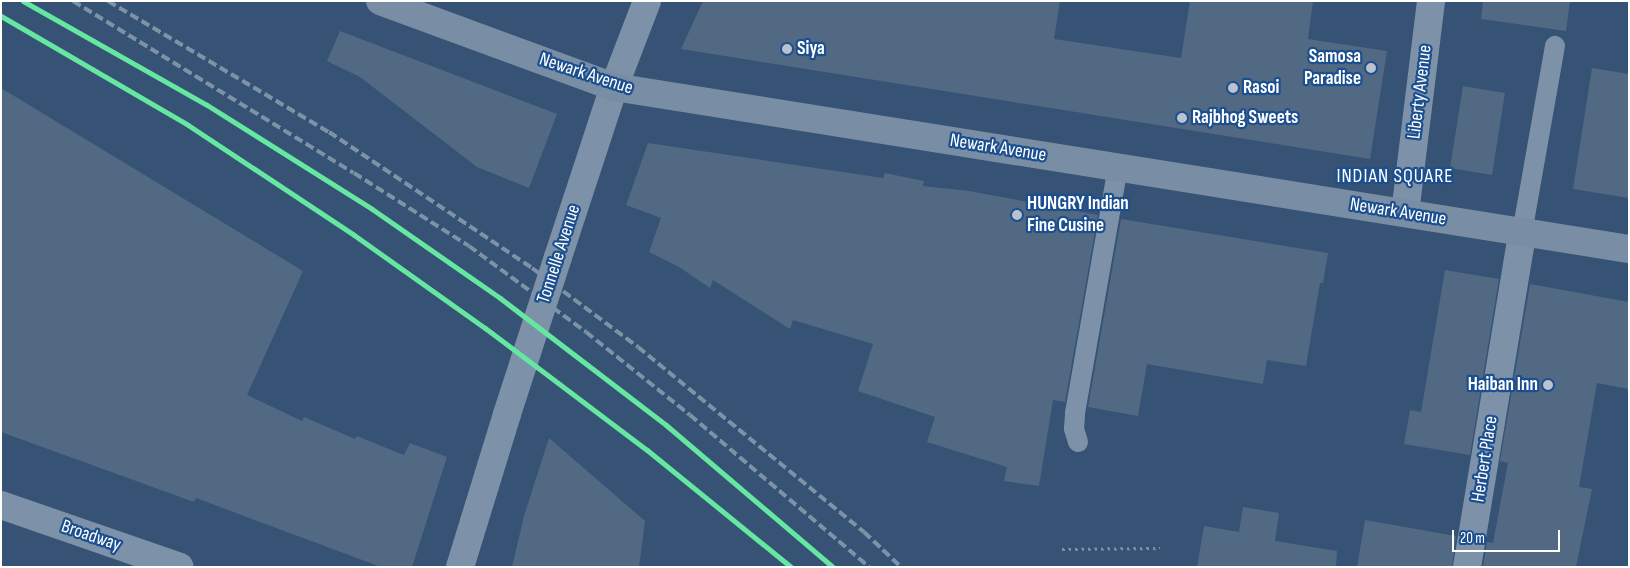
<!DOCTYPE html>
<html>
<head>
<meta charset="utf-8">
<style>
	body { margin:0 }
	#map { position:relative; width:1630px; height:568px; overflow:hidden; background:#365274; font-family:"Sofia Sans Condensed",sans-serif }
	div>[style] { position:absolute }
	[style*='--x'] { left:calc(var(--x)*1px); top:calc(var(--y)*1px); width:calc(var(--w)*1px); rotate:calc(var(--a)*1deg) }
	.building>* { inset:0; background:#526984 }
	.path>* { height:3px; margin-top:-1.5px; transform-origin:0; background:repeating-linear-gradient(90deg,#7d92a8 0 2.5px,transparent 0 6.5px) }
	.service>* { height:20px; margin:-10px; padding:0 10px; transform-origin:10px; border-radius:10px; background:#7d92a8 }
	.minor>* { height:28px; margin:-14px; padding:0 14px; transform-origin:14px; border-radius:14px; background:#7d92a8 }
	.tertiary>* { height:28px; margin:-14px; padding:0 14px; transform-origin:14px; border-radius:14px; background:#7d92a8 }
	.secondary>* { height:28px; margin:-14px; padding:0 14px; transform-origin:14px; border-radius:14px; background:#798da4 }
	.rail>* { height:4px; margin-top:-2px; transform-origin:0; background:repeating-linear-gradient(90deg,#7e92a7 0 9px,transparent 0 13px) }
	.tertiary-bridge>* { height:28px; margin:-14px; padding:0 14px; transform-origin:14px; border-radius:14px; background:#7d92a8 }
	.cycleway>* { height:5px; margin:-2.5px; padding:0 2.5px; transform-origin:2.5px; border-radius:2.5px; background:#66e7a1 }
	.dots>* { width:14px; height:14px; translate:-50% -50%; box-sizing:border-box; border:2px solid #1b4f8f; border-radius:50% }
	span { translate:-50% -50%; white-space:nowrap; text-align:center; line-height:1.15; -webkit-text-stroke:4.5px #1b4f8f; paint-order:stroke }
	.poi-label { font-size:19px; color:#fff; font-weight:700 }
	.left { translate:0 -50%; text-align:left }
	.right { translate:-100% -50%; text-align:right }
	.street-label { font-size:19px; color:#fff }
	.neighbourhood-label { font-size:20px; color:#fff; letter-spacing:1px }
	.frame { position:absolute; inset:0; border:2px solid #fff; pointer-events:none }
	.scale { position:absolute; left:1452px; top:530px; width:108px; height:22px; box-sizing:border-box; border:2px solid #fff; border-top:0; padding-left:6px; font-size:15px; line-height:18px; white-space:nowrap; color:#fff; -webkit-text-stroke:4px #1b4f8f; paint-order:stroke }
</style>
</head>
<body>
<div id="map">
	<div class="building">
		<i style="clip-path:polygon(703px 1px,1060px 1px,1054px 39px,1181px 58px,1190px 1px,1313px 1px,1308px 39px,1387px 51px,1370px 159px,681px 49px)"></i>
		<i style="clip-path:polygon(1483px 1px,1570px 1px,1566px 31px,1481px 19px)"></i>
		<i style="clip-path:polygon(340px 31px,557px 114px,529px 188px,477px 167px,360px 77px,327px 61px)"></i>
		<i style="clip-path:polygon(1592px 68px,1629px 74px,1629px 198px,1573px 189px)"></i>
		<i style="clip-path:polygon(1463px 86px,1505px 93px,1492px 175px,1450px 168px)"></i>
		<i style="clip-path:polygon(1px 88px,303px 271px,247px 395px,302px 421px,304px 417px,355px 439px,357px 436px,404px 455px,410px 443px,447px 457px,412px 567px,381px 567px,196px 498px,194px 502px,1px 432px)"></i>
		<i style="clip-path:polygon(648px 143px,883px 178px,885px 173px,924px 181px,923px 186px,969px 191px,1098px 215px,1065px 402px,1053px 400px,1039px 486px,1004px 481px,1007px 467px,927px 442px,935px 417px,858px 391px,873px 344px,793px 320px,790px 329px,713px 280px,710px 288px,679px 267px,649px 252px,661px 218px,626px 205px)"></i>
		<i style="clip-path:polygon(1121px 219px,1328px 253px,1323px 283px,1320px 283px,1306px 366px,1267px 360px,1263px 384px,1147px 364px,1138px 416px,1088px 407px)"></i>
		<i style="clip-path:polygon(1445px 270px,1499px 279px,1470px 455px,1404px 444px,1410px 410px,1421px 412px)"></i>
		<i style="clip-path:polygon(1530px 284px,1629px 302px,1629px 389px,1597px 383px,1579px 487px,1592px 489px,1576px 567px,1483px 567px,1487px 542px,1493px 543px,1508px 463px,1500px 461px)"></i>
		<i style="clip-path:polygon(549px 438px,645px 521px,639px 567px,512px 567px,524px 516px)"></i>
		<i style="clip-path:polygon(1243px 507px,1279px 513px,1275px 541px,1337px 551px,1336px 567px,1197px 567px,1204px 526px,1239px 532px)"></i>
		<i style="clip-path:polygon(1365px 520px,1456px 536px,1452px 567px,1357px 567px)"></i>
	</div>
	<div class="path">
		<i style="--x:1062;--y:549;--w:98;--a:-0.6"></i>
	</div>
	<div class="service">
		<i style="--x:1522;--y:233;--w:190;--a:-80"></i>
		<i style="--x:1078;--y:442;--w:14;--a:-107"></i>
		<i style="--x:1074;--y:429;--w:16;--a:-86"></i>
		<i style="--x:1075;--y:413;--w:250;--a:-80.1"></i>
	</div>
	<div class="minor">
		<i style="--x:1405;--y:213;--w:214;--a:-83"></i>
		<i style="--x:1467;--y:567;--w:338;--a:-80.6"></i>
	</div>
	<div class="tertiary">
		<i style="--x:558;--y:257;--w:179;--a:-71.8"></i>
		<i style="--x:614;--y:87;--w:92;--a:-69"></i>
		<i style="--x:1;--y:505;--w:189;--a:19.1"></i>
		<i style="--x:460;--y:567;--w:160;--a:-72.9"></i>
	</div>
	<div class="secondary">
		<i style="--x:380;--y:1;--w:249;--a:20.2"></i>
		<i style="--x:614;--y:87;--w:1028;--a:9.07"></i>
	</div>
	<div class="rail">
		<i style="--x:23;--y:1;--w:211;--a:29.5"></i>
		<i style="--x:207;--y:105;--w:195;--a:32.2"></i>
		<i style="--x:372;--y:209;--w:156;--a:34.8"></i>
		<i style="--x:500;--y:298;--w:209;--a:37.4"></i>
		<i style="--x:666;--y:425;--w:219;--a:40.4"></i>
		<i style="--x:73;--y:1;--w:329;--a:31.5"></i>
		<i style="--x:354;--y:173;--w:136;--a:32.4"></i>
		<i style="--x:469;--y:246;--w:145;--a:36.3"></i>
		<i style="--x:586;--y:332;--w:133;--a:38.6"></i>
		<i style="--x:690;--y:415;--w:235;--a:40.3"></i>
		<i style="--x:108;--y:1;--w:257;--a:30.7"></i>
		<i style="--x:329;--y:132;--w:244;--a:33.8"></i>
		<i style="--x:532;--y:268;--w:132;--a:36.7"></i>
		<i style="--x:638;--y:347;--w:292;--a:39.3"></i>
		<i style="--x:864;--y:532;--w:51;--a:43.4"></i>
		<i style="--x:1;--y:16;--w:216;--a:30.2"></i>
		<i style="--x:188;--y:125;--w:199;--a:33.5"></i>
		<i style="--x:354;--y:235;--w:161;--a:35.4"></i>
		<i style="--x:485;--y:328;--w:203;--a:37"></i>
		<i style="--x:647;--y:450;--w:186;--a:39.1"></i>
	</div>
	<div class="tertiary-bridge">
		<i style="--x:507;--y:414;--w:165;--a:-72"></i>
	</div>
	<div class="cycleway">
		<i style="--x:23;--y:1;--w:211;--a:29.5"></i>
		<i style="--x:207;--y:105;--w:195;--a:32.2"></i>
		<i style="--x:372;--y:209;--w:156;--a:34.8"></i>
		<i style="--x:500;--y:298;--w:209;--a:37.4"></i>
		<i style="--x:666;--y:425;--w:219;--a:40.4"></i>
		<i style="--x:1;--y:16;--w:216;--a:30.2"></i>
		<i style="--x:188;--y:125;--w:199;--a:33.5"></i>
		<i style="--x:354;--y:235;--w:161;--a:35.4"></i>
		<i style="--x:485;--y:328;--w:203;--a:37"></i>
		<i style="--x:647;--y:450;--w:186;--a:39.1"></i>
	</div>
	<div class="dots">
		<i style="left:787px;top:49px;background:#b9c2ce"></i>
		<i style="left:1371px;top:68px;background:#b9c2ce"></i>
		<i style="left:1233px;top:88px;background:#b9c2ce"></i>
		<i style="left:1182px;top:118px;background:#b9c2ce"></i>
		<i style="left:1017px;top:215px;background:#b9c2ce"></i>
		<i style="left:1548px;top:385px;background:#b9c2ce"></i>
	</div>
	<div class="poi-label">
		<span class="left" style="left:797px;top:49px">Siya</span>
		<span class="right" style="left:1361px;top:68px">Samosa<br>Paradise</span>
		<span class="left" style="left:1243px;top:88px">Rasoi</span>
		<span class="left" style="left:1192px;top:118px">Rajbhog Sweets</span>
		<span class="left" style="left:1027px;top:215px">HUNGRY Indian<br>Fine Cusine</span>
		<span class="right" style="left:1538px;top:385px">Haiban Inn</span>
	</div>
	<div class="street-label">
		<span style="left:586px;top:74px;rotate:18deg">Newark Avenue</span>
		<span style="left:1420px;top:92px;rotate:-83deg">Liberty Avenue</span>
		<span style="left:998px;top:148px;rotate:9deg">Newark Avenue</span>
		<span style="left:1398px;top:212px;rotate:9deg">Newark Avenue</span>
		<span style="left:559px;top:254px;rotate:-72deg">Tonnelle Avenue</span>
		<span style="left:1485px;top:459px;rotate:-81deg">Herbert Place</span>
		<span style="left:91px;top:536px;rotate:19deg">Broadway</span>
	</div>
	<div class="neighbourhood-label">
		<span style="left:1395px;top:176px">INDIAN SQUARE</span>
	</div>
	<div class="frame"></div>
	<div class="scale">20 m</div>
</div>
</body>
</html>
